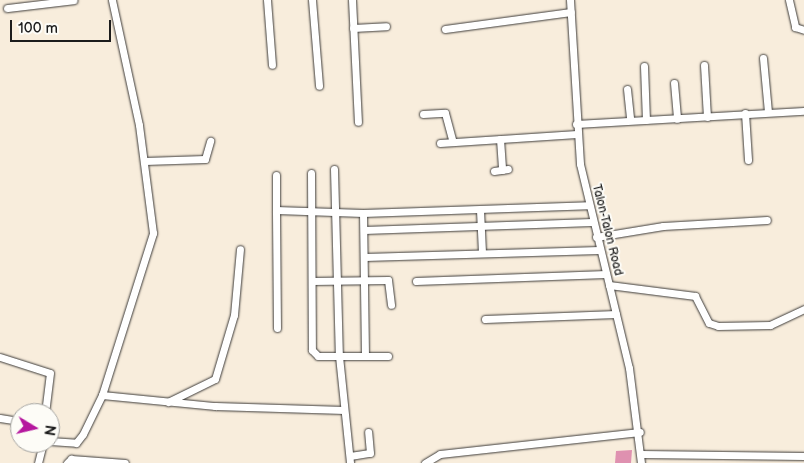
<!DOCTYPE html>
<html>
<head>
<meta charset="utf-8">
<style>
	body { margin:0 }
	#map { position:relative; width:804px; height:463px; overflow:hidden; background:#f8eddc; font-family:"Balsamiq Sans",sans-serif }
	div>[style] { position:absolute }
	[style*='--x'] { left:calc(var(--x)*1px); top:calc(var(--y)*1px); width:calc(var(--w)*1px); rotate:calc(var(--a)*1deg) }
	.building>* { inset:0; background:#df91b0 }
	.roads { filter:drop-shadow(0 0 1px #3d3b39) drop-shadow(0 0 1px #3d3b39) }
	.minor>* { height:7px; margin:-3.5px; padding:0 3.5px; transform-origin:3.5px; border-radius:3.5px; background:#fff }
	span { translate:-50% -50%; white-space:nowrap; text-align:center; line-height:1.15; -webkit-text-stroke:4px #fdfcf7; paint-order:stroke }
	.street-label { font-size:12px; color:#1c1c1c }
	.north { position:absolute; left:10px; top:403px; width:50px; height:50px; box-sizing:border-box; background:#fdfcf7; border:1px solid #a3a29f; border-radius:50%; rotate:99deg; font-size:14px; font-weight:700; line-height:20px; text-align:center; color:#1c1c1c }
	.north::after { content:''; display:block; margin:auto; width:18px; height:22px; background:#b5179e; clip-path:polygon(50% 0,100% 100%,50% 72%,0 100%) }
	.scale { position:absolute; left:10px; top:20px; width:101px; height:22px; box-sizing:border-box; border:2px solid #1c1c1c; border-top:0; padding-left:6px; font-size:15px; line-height:18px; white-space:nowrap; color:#1c1c1c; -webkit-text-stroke:4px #fdfcf7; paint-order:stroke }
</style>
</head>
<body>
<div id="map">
	<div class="building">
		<i style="clip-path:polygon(632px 450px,631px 463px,615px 463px,616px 451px)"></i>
	</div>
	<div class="roads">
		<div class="minor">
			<i style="--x:267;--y:0;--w:65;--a:85.6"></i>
			<i style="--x:312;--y:0;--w:86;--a:85.3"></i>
			<i style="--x:352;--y:0;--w:122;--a:87.2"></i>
			<i style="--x:570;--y:0;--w:164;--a:86.5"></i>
			<i style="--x:580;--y:164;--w:210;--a:76.5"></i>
			<i style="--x:629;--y:368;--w:96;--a:82.8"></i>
			<i style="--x:789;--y:0;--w:28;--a:77"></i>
			<i style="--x:795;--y:27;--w:9;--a:18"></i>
			<i style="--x:7;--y:8;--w:67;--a:-6.8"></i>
			<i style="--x:353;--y:28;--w:33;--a:-3"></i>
			<i style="--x:445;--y:29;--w:127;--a:-7.7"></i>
			<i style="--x:763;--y:58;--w:54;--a:84.7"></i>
			<i style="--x:704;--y:65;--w:52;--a:86.7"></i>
			<i style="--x:644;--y:66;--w:54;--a:87.9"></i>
			<i style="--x:674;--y:83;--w:36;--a:85"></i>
			<i style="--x:627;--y:89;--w:31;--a:84"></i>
			<i style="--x:745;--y:113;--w:47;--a:86.3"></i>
			<i style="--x:423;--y:114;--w:22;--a:-3"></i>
			<i style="--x:445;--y:113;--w:30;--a:75"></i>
			<i style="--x:576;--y:124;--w:228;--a:-3.3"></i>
			<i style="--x:500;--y:139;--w:31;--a:86"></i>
			<i style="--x:440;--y:143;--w:137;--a:-3.8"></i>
			<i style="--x:145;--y:161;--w:60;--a:-1.9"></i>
			<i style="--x:205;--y:159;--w:19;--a:-74"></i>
			<i style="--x:334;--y:169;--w:187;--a:88.5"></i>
			<i style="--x:339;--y:356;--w:108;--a:84.1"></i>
			<i style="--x:494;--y:171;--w:14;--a:-8"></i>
			<i style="--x:311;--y:173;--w:177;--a:89.7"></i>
			<i style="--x:312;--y:350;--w:8;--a:45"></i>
			<i style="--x:318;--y:356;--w:70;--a:0"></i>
			<i style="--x:276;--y:175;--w:35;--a:90"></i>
			<i style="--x:480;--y:210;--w:43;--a:87.3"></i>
			<i style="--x:363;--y:213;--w:143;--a:89.2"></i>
			<i style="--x:364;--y:230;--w:228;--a:-2"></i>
			<i style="--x:596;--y:237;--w:68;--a:-9.3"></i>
			<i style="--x:663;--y:226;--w:104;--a:-3.3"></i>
			<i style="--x:365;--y:257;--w:234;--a:-1.7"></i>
			<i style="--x:312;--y:281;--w:76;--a:-0.8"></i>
			<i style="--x:388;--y:280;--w:25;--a:83"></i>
			<i style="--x:416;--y:281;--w:190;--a:-2.1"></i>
			<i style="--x:609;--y:285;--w:87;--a:7.3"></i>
			<i style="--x:695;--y:296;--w:30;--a:63"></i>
			<i style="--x:709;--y:323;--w:9;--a:18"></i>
			<i style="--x:718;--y:326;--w:52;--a:-1.1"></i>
			<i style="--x:770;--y:325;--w:38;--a:-25"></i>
			<i style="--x:485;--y:319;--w:131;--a:-2.2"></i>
			<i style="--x:277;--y:328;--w:118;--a:-90.5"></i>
			<i style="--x:276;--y:210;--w:87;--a:2"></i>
			<i style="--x:363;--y:213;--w:225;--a:-2"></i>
			<i style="--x:0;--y:357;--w:52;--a:17.7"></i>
			<i style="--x:50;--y:373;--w:40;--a:97.1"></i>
			<i style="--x:102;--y:395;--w:114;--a:5.6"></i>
			<i style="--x:215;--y:406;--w:129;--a:1.8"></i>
			<i style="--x:168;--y:402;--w:52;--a:-26.1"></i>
			<i style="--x:215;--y:379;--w:67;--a:-73.5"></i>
			<i style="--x:234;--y:315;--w:66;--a:-84.8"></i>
			<i style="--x:0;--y:418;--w:20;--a:9"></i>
			<i style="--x:50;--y:441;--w:26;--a:4"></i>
			<i style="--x:76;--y:443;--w:11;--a:-52"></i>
			<i style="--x:83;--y:434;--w:43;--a:-64"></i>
			<i style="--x:102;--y:395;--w:170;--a:-72.5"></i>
			<i style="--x:153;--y:233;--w:109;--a:-97.4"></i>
			<i style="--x:139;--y:125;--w:128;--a:-102.2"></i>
			<i style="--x:641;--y:454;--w:163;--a:0.7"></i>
			<i style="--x:350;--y:456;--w:20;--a:-9"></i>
			<i style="--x:370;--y:453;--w:21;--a:-95"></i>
			<i style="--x:38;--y:463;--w:21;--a:-76"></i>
			<i style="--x:67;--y:463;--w:6;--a:-45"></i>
			<i style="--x:71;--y:459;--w:54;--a:4.2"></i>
			<i style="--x:425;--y:463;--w:17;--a:-31"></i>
			<i style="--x:440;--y:454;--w:201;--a:-6.3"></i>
		</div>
	</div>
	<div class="street-label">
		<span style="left:607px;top:230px;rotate:76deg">Talon-Talon Road</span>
	</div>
	<div class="north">N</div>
	<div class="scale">100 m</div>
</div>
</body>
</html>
